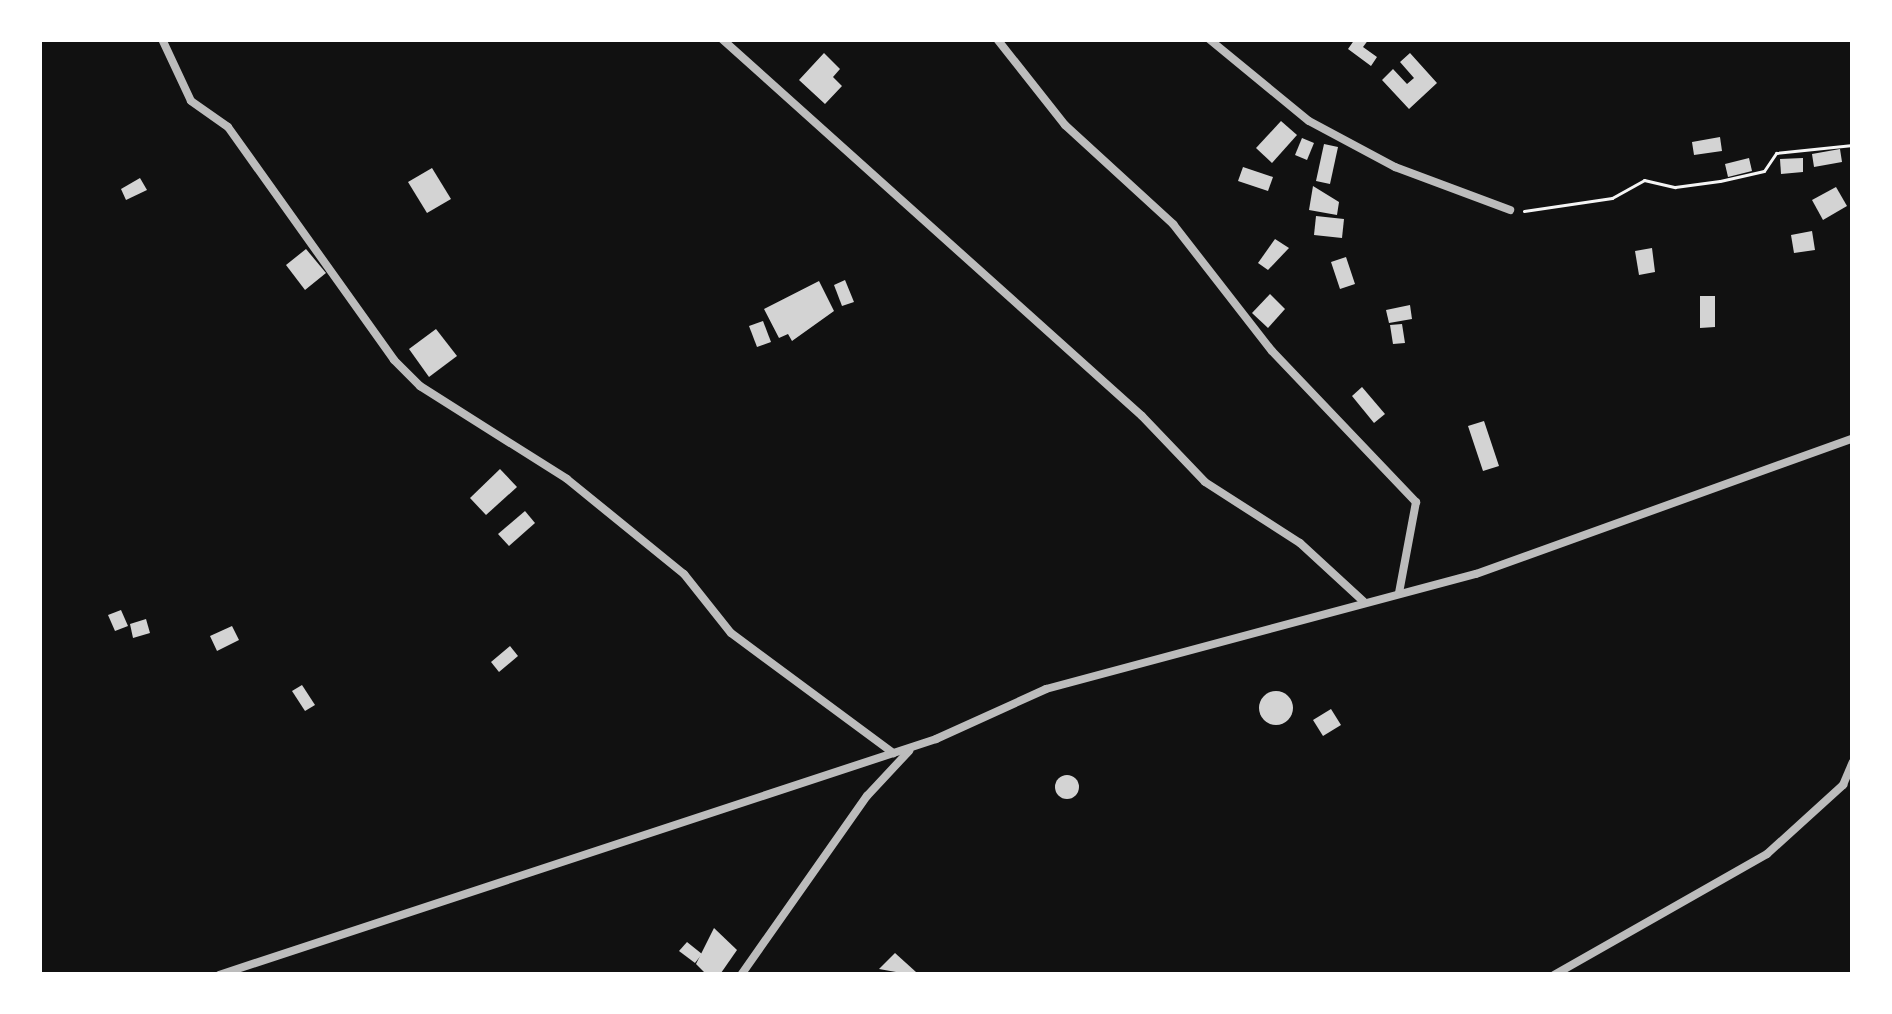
<!DOCTYPE html>
<html>
<head>
<meta charset="utf-8">
<style>
	body { margin:0 }
	#map { position:relative; width:1892px; height:1014px; overflow:hidden; background:#111; font-family:Karla,sans-serif }
	div>[style] { position:absolute }
	[style*='--x'] { left:calc(var(--x)*1px); top:calc(var(--y)*1px); width:calc(var(--w)*1px); rotate:calc(var(--a)*1deg) }
	.building>* { inset:0; background:#d3d3d3 }
	.round { border-radius:50% }
	.path>* { height:3px; margin:-1.5px; padding:0 1.5px; transform-origin:1.5px; border-radius:1.5px; background:#f5f5f5 }
	.minor>* { height:8px; margin:-4px; padding:0 4px; transform-origin:4px; border-radius:4px; background:#bcbcbc }
	span { translate:-50% -50%; white-space:nowrap; text-align:center; line-height:1.15; -webkit-text-stroke:12px #fff; paint-order:stroke }
	.frame { position:absolute; inset:0; border:42px solid #fff; pointer-events:none }
</style>
</head>
<body>
<div id="map">
	<div class="building">
		<i style="clip-path:polygon(1355px 39px,1369px 39px,1363px 47px,1377px 57px,1371px 66px,1348px 49px)"></i>
		<i style="clip-path:polygon(824px 53px,840px 69px,833px 77px,842px 86px,825px 104px,799px 80px)"></i>
		<i style="clip-path:polygon(1410px 53px,1437px 83px,1409px 109px,1382px 80px,1393px 69px,1407px 84px,1414px 78px,1400px 62px)"></i>
		<i style="clip-path:polygon(1281px 121px,1297px 135px,1272px 163px,1256px 148px)"></i>
		<i style="clip-path:polygon(1720px 137px,1722px 151px,1694px 155px,1692px 142px)"></i>
		<i style="clip-path:polygon(1302px 138px,1314px 143px,1307px 160px,1295px 155px)"></i>
		<i style="clip-path:polygon(1324px 144px,1338px 147px,1330px 184px,1316px 181px)"></i>
		<i style="clip-path:polygon(1840px 149px,1842px 162px,1814px 167px,1812px 154px)"></i>
		<i style="clip-path:polygon(1749px 158px,1752px 171px,1728px 177px,1725px 164px)"></i>
		<i style="clip-path:polygon(1803px 158px,1803px 172px,1781px 174px,1780px 159px)"></i>
		<i style="clip-path:polygon(1243px 167px,1273px 177px,1268px 191px,1238px 181px)"></i>
		<i style="clip-path:polygon(432px 168px,451px 199px,427px 213px,408px 182px)"></i>
		<i style="clip-path:polygon(140px 178px,147px 190px,126px 200px,121px 189px)"></i>
		<i style="clip-path:polygon(1313px 186px,1339px 202px,1337px 215px,1309px 210px)"></i>
		<i style="clip-path:polygon(1836px 187px,1847px 206px,1823px 220px,1812px 200px)"></i>
		<i style="clip-path:polygon(1316px 216px,1344px 219px,1342px 238px,1314px 235px)"></i>
		<i style="clip-path:polygon(1812px 231px,1815px 250px,1794px 253px,1791px 235px)"></i>
		<i style="clip-path:polygon(1275px 239px,1289px 248px,1268px 270px,1258px 263px)"></i>
		<i style="clip-path:polygon(1652px 248px,1655px 272px,1639px 275px,1635px 251px)"></i>
		<i style="clip-path:polygon(306px 249px,326px 273px,305px 290px,286px 265px)"></i>
		<i style="clip-path:polygon(1346px 257px,1355px 284px,1340px 289px,1331px 262px)"></i>
		<i style="clip-path:polygon(845px 280px,854px 302px,842px 306px,834px 285px)"></i>
		<i style="clip-path:polygon(819px 281px,834px 311px,792px 341px,788px 334px,779px 338px,764px 309px)"></i>
		<i style="clip-path:polygon(1270px 294px,1285px 309px,1268px 328px,1252px 313px)"></i>
		<i style="clip-path:polygon(1700px 296px,1715px 296px,1715px 327px,1700px 328px)"></i>
		<i style="clip-path:polygon(1410px 305px,1412px 319px,1389px 323px,1386px 310px)"></i>
		<i style="clip-path:polygon(763px 321px,771px 342px,757px 347px,749px 326px)"></i>
		<i style="clip-path:polygon(1402px 324px,1405px 343px,1393px 344px,1390px 325px)"></i>
		<i style="clip-path:polygon(436px 329px,457px 356px,429px 377px,409px 349px)"></i>
		<i style="clip-path:polygon(1362px 387px,1385px 414px,1374px 423px,1352px 396px)"></i>
		<i style="clip-path:polygon(1484px 421px,1499px 466px,1483px 471px,1468px 426px)"></i>
		<i style="clip-path:polygon(500px 469px,517px 487px,486px 515px,470px 498px)"></i>
		<i style="clip-path:polygon(525px 511px,535px 523px,509px 546px,498px 534px)"></i>
		<i style="clip-path:polygon(121px 610px,128px 626px,115px 631px,108px 615px)"></i>
		<i style="clip-path:polygon(146px 619px,150px 633px,133px 638px,130px 624px)"></i>
		<i style="clip-path:polygon(232px 626px,239px 640px,217px 651px,210px 636px)"></i>
		<i style="clip-path:polygon(510px 646px,518px 656px,499px 672px,491px 662px)"></i>
		<i style="clip-path:polygon(302px 685px,315px 705px,305px 711px,292px 691px)"></i>
		<i class="round" style="left:1259px;top:691px;width:34px;height:34px"></i>
		<i style="clip-path:polygon(1331px 709px,1341px 725px,1323px 736px,1313px 720px)"></i>
		<i class="round" style="left:1055px;top:775px;width:24px;height:24px"></i>
		<i style="clip-path:polygon(714px 928px,737px 950px,721px 973px,707px 975px,696px 964px)"></i>
		<i style="clip-path:polygon(687px 942px,702px 954px,695px 963px,679px 951px)"></i>
		<i style="clip-path:polygon(895px 953px,916px 972px,913px 975px,879px 969px)"></i>
	</div>
	<div class="path">
		<i style="--x:1524;--y:211;--w:89;--a:-8.4"></i>
		<i style="--x:1612;--y:198;--w:37;--a:-29"></i>
		<i style="--x:1644;--y:180;--w:32;--a:13"></i>
		<i style="--x:1675;--y:187;--w:45;--a:-7.6"></i>
		<i style="--x:1720;--y:181;--w:45;--a:-12.8"></i>
		<i style="--x:1764;--y:171;--w:22;--a:-56"></i>
		<i style="--x:1776;--y:153;--w:77;--a:-5.9"></i>
	</div>
	<div class="minor">
		<i style="--x:162;--y:39;--w:68;--a:64.9"></i>
		<i style="--x:191;--y:101;--w:45;--a:35.1"></i>
		<i style="--x:228;--y:127;--w:286;--a:54.5"></i>
		<i style="--x:394;--y:360;--w:37;--a:45"></i>
		<i style="--x:420;--y:386;--w:174;--a:32.3"></i>
		<i style="--x:567;--y:479;--w:151;--a:39.1"></i>
		<i style="--x:684;--y:574;--w:75;--a:51.5"></i>
		<i style="--x:731;--y:633;--w:202;--a:36.5"></i>
		<i style="--x:722;--y:39;--w:564;--a:41.91"></i>
		<i style="--x:1142;--y:416;--w:91;--a:46.3"></i>
		<i style="--x:1205;--y:482;--w:113;--a:32.7"></i>
		<i style="--x:1300;--y:543;--w:86;--a:42.6"></i>
		<i style="--x:997;--y:39;--w:110;--a:51.7"></i>
		<i style="--x:1065;--y:125;--w:147;--a:42.5"></i>
		<i style="--x:1173;--y:224;--w:161;--a:52.1"></i>
		<i style="--x:1272;--y:351;--w:209;--a:46.4"></i>
		<i style="--x:1416;--y:502;--w:93;--a:100.6"></i>
		<i style="--x:1209;--y:39;--w:129;--a:39.4"></i>
		<i style="--x:1309;--y:121;--w:98;--a:28.1"></i>
		<i style="--x:1395;--y:167;--w:123;--a:20.5"></i>
		<i style="--x:219;--y:975;--w:755;--a:-18.22"></i>
		<i style="--x:936;--y:739;--w:121;--a:-24.4"></i>
		<i style="--x:1046;--y:689;--w:445;--a:-15"></i>
		<i style="--x:1476;--y:574;--w:401;--a:-19.8"></i>
		<i style="--x:741;--y:975;--w:219;--a:-54.9"></i>
		<i style="--x:867;--y:796;--w:62;--a:-47"></i>
		<i style="--x:1554;--y:975;--w:245;--a:-29.6"></i>
		<i style="--x:1767;--y:854;--w:103;--a:-42.2"></i>
		<i style="--x:1843;--y:785;--w:25;--a:-67"></i>
	</div>
	<div class="frame"></div>
</div>
</body>
</html>
